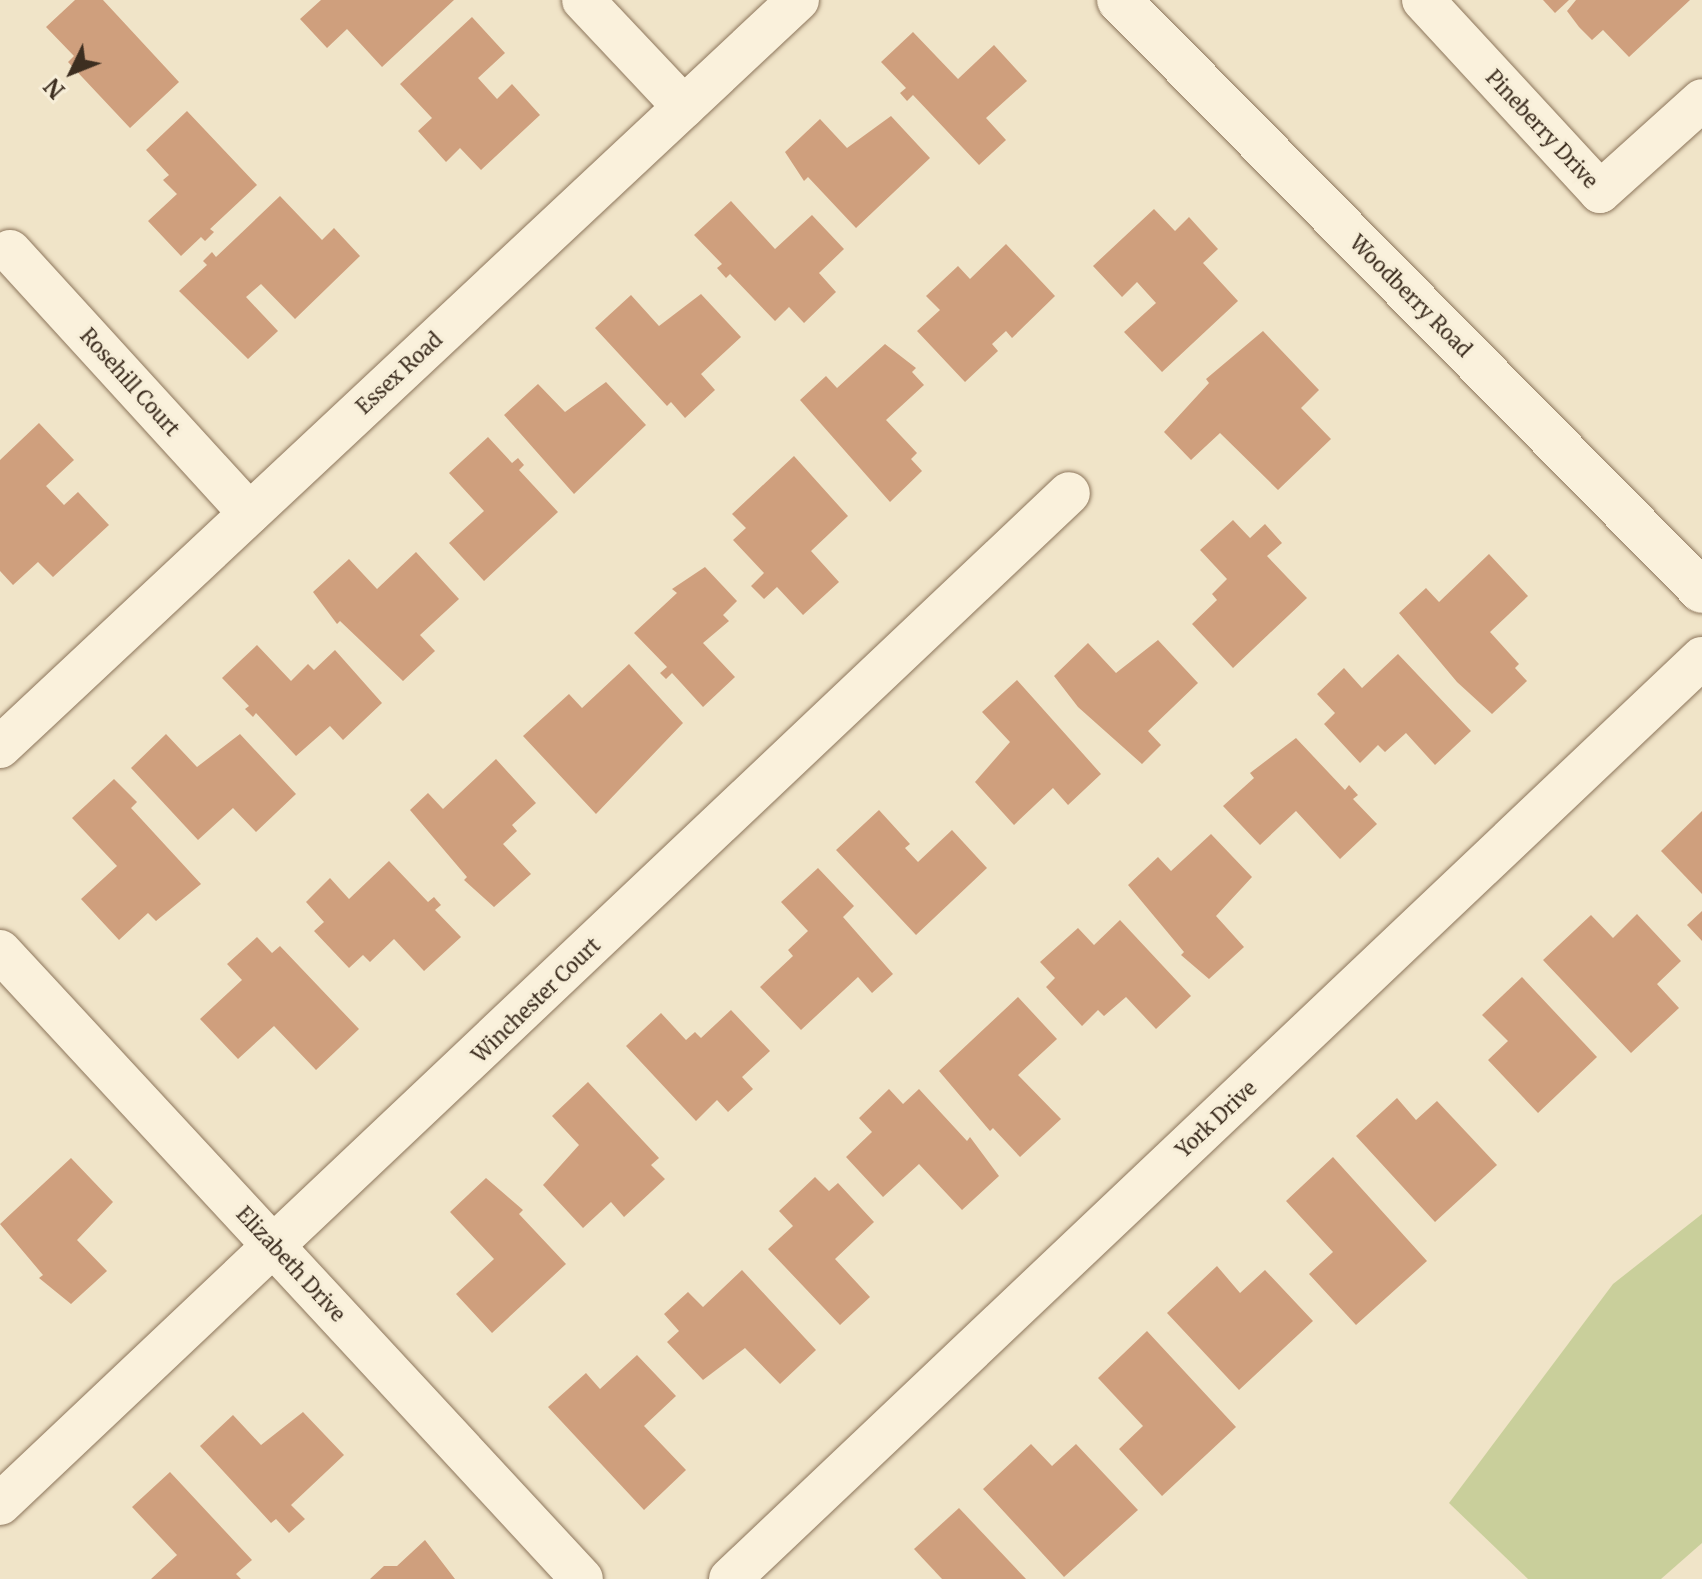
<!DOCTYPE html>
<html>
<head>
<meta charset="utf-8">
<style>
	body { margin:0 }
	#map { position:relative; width:1702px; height:1579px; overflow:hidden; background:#f0e4c8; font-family:Merriweather,serif }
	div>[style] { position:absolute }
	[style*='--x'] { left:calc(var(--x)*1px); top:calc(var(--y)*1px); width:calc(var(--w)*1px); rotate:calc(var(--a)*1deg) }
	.green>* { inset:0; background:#c9cf9b }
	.building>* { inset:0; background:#cf9f7d }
	.roads { filter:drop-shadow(0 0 2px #8d765c) drop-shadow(0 0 2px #8d765c) }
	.minor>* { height:42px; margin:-21px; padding:0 21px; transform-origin:21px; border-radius:21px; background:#faf1dc }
	.tertiary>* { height:44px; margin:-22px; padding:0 22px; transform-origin:22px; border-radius:22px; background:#faf1dc }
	span { translate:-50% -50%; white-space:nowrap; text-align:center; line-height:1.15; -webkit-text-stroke:6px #f7eed8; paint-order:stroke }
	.street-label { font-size:20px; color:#3d2e20 }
	.north { position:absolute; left:32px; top:32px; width:80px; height:80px; -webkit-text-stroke:6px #f7eed8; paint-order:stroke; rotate:227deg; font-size:22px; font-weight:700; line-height:32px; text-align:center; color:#3d2e20 }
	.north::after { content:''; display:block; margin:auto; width:28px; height:36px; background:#3d2e20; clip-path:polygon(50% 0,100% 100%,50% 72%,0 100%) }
</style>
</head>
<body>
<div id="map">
	<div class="green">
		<i style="clip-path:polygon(1702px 1214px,1702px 1543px,1661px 1579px,1528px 1579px,1449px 1503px,1613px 1284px)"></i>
	</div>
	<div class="building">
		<i style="clip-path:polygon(75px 0,103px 0,179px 82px,130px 128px,68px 62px,74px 56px,46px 27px)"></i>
		<i style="clip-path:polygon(321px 0,454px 0,382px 67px,347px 29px,327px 48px,300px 19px)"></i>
		<i style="clip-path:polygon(1543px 0,1569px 0,1555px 13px)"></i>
		<i style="clip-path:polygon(1576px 0,1690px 0,1629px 57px,1603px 30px,1592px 40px,1579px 27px,1567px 11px)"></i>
		<i style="clip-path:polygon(472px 17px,505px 53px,478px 78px,497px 99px,512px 84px,540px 115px,481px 170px,460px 148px,446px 162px,418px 131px,432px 118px,400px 84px)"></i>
		<i style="clip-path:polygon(913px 32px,958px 79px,994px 45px,1027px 81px,986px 118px,1006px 140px,979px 165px,913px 95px,907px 101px,900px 93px,906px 88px,881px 62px)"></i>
		<i style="clip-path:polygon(187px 111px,257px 185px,210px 229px,214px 232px,205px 241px,201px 237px,181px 256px,148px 221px,177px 194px,163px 180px,169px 175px,146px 150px)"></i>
		<i style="clip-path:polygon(891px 116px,930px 158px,856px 228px,808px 177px,804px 181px,785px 152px,820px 119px,847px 148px)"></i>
		<i style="clip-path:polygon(280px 196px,322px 240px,334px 228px,360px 256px,295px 319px,261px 284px,246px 297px,278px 331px,248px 359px,179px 291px,207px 265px,203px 261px,212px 252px,216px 257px)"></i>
		<i style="clip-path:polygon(731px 201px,775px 249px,812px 215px,844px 249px,819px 273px,836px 292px,804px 323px,789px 307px,775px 321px,730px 274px,726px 278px,717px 268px,722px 264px,694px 235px)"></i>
		<i style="clip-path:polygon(1154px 209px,1175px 231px,1189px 217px,1218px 249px,1203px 263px,1238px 301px,1162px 372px,1124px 332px,1156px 303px,1137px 282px,1122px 297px,1093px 266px)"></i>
		<i style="clip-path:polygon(1006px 244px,1055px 296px,1012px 338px,1006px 331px,992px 344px,998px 351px,965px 382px,917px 331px,940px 310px,926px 296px,958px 266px,970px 279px)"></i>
		<i style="clip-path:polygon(701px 294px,741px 337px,701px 374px,715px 390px,685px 418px,671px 402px,667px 406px,595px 328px,631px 295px,659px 326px)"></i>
		<i style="clip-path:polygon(1263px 331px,1319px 390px,1301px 408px,1331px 439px,1278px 490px,1220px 433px,1191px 460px,1164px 432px,1209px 383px,1206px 379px)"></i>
		<i style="clip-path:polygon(885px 344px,916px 368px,912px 372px,924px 385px,886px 420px,917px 453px,911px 459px,922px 471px,890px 502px,800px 400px,826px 376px,837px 388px)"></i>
		<i style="clip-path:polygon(606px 382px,646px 425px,574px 494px,504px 415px,538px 384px,565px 412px)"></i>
		<i style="clip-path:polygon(39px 423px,74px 460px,46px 486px,64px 505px,78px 492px,109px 525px,53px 577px,38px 562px,13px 585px,0 571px,0 460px)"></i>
		<i style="clip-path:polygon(488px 437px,512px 463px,518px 458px,524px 465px,519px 470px,558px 512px,484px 581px,449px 543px,484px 511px,449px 473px)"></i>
		<i style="clip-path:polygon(794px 456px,848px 516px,811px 551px,839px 582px,803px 615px,777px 587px,764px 599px,751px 586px,764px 573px,733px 540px,746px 528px,732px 514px)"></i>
		<i style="clip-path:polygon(1233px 520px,1250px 538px,1265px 524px,1282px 543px,1267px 556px,1307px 598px,1233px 668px,1192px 624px,1217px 600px,1212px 594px,1227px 579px,1200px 550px)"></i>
		<i style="clip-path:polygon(416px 552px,459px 599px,420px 635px,435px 651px,403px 681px,340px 621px,337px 624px,313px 592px,349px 559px,377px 589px)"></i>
		<i style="clip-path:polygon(1489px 554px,1528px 596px,1490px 632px,1519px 664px,1515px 668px,1527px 681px,1492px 714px,1457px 682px,1399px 613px,1426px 588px,1439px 602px)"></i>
		<i style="clip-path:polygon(705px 567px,737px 601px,723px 615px,729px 621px,703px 643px,735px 677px,703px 707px,672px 673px,666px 679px,660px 673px,667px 667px,634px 633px,677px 593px,672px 589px)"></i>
		<i style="clip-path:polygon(1158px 640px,1198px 683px,1148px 731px,1161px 745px,1142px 764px,1078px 707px,1054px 676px,1088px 643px,1116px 673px)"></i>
		<i style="clip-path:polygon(257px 645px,291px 681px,308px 664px,314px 670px,335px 650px,382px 703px,343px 740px,330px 726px,296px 756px,256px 713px,253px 717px,245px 709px,249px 706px,222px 678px)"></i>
		<i style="clip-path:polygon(1398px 654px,1471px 731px,1435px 765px,1406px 733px,1385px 752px,1378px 745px,1360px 763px,1324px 724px,1335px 713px,1317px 694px,1344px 668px,1362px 688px)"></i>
		<i style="clip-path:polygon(629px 664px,683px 723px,596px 814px,523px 736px,569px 694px,582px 708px)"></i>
		<i style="clip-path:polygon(1017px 680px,1101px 774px,1068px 805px,1053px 788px,1014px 825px,975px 782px,1010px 742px,982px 712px)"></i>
		<i style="clip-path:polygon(166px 734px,197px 767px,240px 734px,296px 794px,256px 832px,233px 808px,198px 840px,131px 768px)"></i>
		<i style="clip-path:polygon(1296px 738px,1345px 790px,1349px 785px,1358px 795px,1353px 799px,1377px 824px,1340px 859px,1296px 811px,1260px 845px,1223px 806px,1254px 778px,1250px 773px)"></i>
		<i style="clip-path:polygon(496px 759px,536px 803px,512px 825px,517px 831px,503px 844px,531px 874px,494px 907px,464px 880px,467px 877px,410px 810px,428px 793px,443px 809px)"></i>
		<i style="clip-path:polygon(114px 779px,137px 802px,131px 808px,201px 884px,156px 921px,148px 913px,119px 940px,81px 899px,117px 866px,72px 818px)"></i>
		<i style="clip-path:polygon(879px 810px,910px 844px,905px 848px,918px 862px,952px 830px,987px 868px,916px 935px,836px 850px)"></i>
		<i style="clip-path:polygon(1702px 811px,1702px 894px,1661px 851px)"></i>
		<i style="clip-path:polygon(1211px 834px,1252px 877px,1216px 916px,1244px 947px,1209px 979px,1181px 955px,1184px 952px,1128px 885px,1158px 857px,1171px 871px)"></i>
		<i style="clip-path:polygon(389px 861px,428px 902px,434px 897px,441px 905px,435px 910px,461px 937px,424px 971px,394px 939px,370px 962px,363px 955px,349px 968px,314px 931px,324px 922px,306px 902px,330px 878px,349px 899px)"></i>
		<i style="clip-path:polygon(818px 868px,854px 906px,843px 917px,893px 974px,872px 993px,858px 977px,801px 1030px,760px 987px,793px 956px,788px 950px,808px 931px,781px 902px)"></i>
		<i style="clip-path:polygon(1702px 911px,1702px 941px,1687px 925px)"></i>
		<i style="clip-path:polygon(1637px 914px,1681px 961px,1657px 984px,1679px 1008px,1631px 1053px,1543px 960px,1591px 915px,1613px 938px)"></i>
		<i style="clip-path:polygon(1120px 920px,1191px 996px,1156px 1029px,1126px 997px,1104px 1016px,1098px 1010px,1082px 1026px,1046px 987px,1055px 978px,1040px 962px,1078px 928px,1094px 945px)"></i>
		<i style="clip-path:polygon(257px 937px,272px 953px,280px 946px,359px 1029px,316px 1070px,274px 1026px,238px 1059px,200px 1019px,242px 980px,227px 964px)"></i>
		<i style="clip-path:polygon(1522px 977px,1597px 1057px,1538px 1113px,1488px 1060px,1508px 1041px,1482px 1015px)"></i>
		<i style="clip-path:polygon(1018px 997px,1057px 1039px,1018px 1075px,1061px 1119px,1020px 1157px,993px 1128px,990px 1131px,939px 1071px)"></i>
		<i style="clip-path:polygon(731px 1010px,770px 1051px,742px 1077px,753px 1089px,728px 1112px,717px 1100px,696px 1121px,626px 1046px,661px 1013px,686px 1040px,695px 1032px,701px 1038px)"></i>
		<i style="clip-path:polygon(588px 1082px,659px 1158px,651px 1165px,665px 1179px,624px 1217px,611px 1202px,583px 1228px,543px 1185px,579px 1145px,552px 1116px)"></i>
		<i style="clip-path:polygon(889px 1089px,903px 1104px,919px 1089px,967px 1141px,970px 1137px,999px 1176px,962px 1210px,919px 1164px,883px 1197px,846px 1157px,872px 1132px,859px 1118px)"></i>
		<i style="clip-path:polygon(1397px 1098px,1416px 1120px,1437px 1101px,1497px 1165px,1435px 1222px,1356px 1136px)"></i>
		<i style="clip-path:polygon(1333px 1157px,1427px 1261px,1356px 1325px,1309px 1274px,1333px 1252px,1286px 1201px)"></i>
		<i style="clip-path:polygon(71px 1158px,113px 1202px,77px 1240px,107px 1271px,71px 1304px,39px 1278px,43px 1275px,0 1224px)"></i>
		<i style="clip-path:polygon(815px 1177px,829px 1191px,838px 1183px,874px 1222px,835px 1259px,870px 1297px,840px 1325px,768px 1249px,793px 1226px,779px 1211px)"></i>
		<i style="clip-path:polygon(486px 1178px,523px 1210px,519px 1214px,566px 1264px,492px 1333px,456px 1294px,494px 1259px,450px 1212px)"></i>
		<i style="clip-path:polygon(1217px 1266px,1240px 1293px,1265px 1270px,1313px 1321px,1239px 1390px,1167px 1313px)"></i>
		<i style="clip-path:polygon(742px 1270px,816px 1350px,780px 1384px,745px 1348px,703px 1380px,667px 1342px,679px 1331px,664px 1314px,688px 1292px,703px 1307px)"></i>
		<i style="clip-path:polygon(1147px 1331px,1236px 1427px,1162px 1496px,1119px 1449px,1143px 1426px,1098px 1378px)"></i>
		<i style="clip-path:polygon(637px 1355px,676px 1396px,644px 1426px,686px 1470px,644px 1510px,548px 1407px,586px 1373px,600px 1389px)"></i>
		<i style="clip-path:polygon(303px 1412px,344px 1455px,291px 1505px,305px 1519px,289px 1533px,276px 1519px,271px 1523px,200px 1446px,233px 1415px,261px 1445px)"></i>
		<i style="clip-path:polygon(1031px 1444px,1052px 1466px,1076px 1444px,1138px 1510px,1064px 1577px,983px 1489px)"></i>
		<i style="clip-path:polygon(170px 1472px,252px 1560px,236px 1574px,241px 1579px,151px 1579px,177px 1555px,132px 1507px)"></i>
		<i style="clip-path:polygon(959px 1508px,1026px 1579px,942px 1579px,914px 1549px)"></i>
		<i style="clip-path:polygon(425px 1540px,455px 1579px,370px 1579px,384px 1566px,397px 1566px)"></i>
	</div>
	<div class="roads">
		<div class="minor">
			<i style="--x:583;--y:0;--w:147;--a:46.7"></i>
			<i style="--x:1423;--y:0;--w:261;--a:47.3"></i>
			<i style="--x:1600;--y:192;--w:137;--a:-42"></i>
			<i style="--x:10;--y:251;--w:355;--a:47.6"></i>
			<i style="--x:0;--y:747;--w:1093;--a:-43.11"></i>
			<i style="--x:0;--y:951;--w:856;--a:47.18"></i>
			<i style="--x:0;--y:1504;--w:1471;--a:-43.4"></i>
			<i style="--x:730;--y:1579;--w:1339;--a:-43.46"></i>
		</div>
		<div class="tertiary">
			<i style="--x:1119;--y:0;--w:830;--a:45.39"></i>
		</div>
	</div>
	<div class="street-label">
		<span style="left:1542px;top:129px;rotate:47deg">Pineberry Drive</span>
		<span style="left:1411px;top:296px;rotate:45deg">Woodberry Road</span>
		<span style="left:399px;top:373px;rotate:-43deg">Essex Road</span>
		<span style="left:130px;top:382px;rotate:48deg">Rosehill Court</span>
		<span style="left:536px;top:1000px;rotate:-44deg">Winchester Court</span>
		<span style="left:1216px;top:1119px;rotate:-43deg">York Drive</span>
		<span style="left:291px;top:1264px;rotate:47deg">Elizabeth Drive</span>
	</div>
	<div class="north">N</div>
</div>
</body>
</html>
